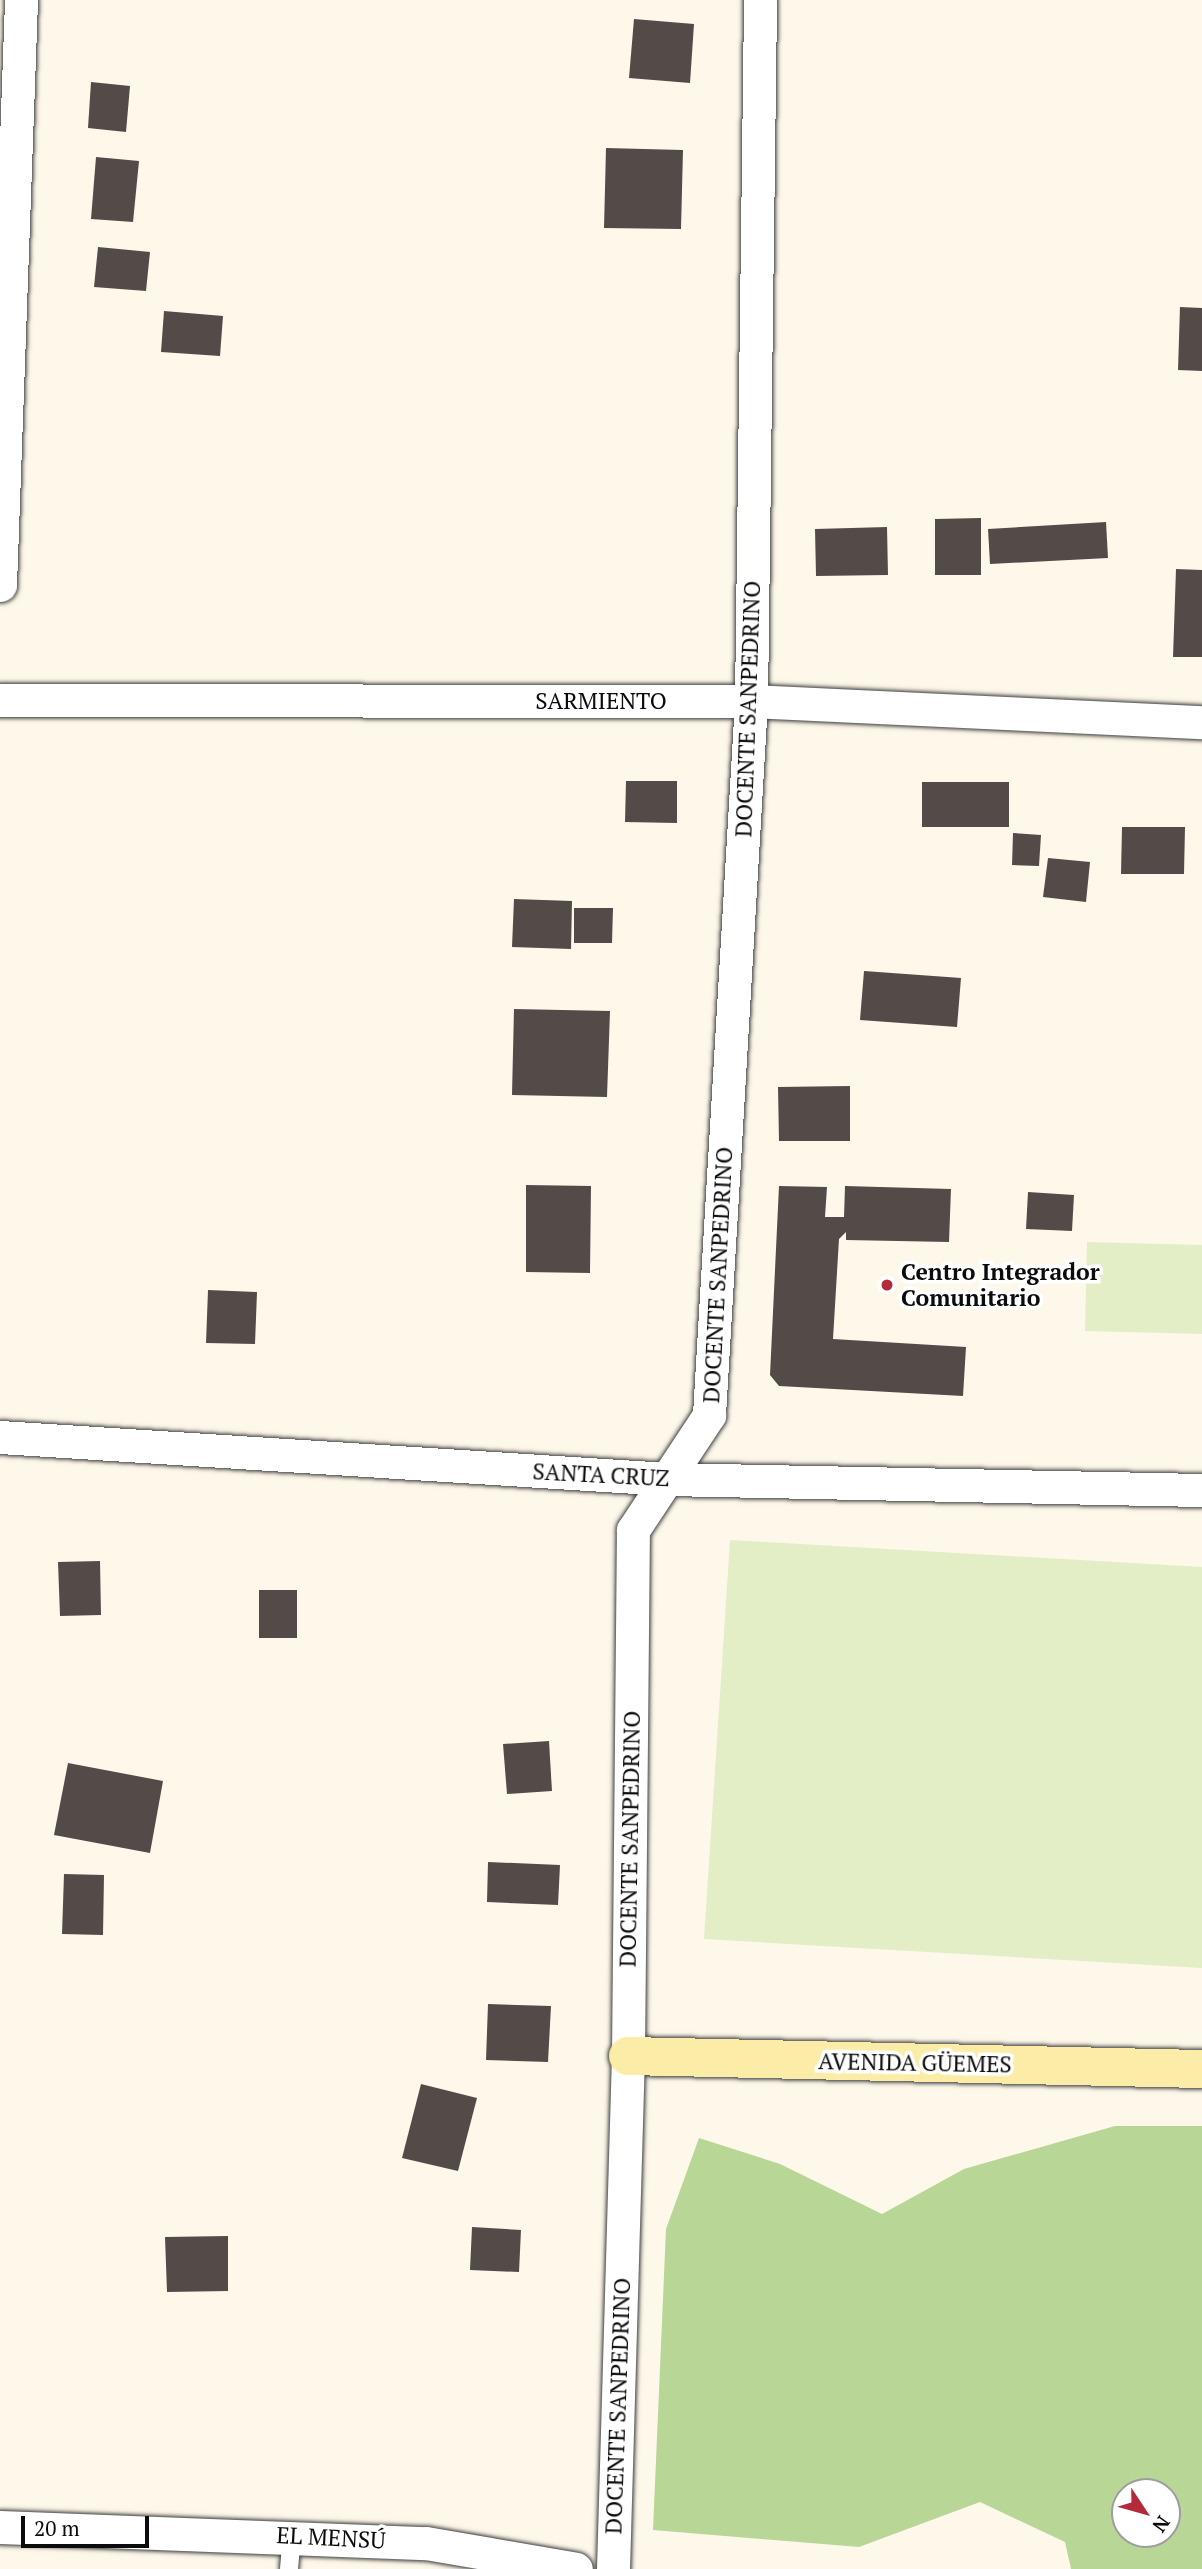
<!DOCTYPE html>
<html>
<head>
<meta charset="utf-8">
<style>
	body { margin:0 }
	#map { position:relative; width:1202px; height:2569px; overflow:hidden; background:#fef8ea; font-family:"PT Serif",serif }
	div>[style] { position:absolute }
	[style*='--x'] { left:calc(var(--x)*1px); top:calc(var(--y)*1px); width:calc(var(--w)*1px); rotate:calc(var(--a)*1deg) }
	.forest>* { inset:0; background:#b8d696 }
	.pitch>* { inset:0; background:#e3eec7 }
	.building>* { inset:0; background:#534b48 }
	.roads { filter:drop-shadow(0 0 2px #3e3e3e) drop-shadow(0 0 2px #3e3e3e) }
	.service>* { height:18px; margin:-9px; padding:0 9px; transform-origin:9px; border-radius:9px; background:#fff }
	.minor>* { height:33px; margin:-16.5px; padding:0 16.5px; transform-origin:16.5px; border-radius:16.5px; background:#fff }
	.secondary>* { height:38px; margin:-19px; padding:0 19px; transform-origin:19px; border-radius:19px; background:#fbeca7 }
	.dots>* { width:19px; height:19px; translate:-50% -50%; box-sizing:border-box; border:4px solid #fff; border-radius:50% }
	span { translate:-50% -50%; white-space:nowrap; text-align:center; line-height:1.15; -webkit-text-stroke:7px #fff; paint-order:stroke }
	.street-label { font-size:23px; color:#0b0b0b }
	.poi-label { font-size:23px; color:#0b0b0b; font-weight:700 }
	.left { translate:0 -50%; text-align:left }
	.north { position:absolute; left:1111px; top:2478px; width:70px; height:70px; box-sizing:border-box; background:#fff; border:2px solid #9d9d9d; border-radius:50%; rotate:126deg; font-size:19px; font-weight:700; line-height:28px; text-align:center; color:#0b0b0b }
	.north::after { content:''; display:block; margin:auto; width:24px; height:32px; background:#b42a3b; clip-path:polygon(50% 0,100% 100%,50% 72%,0 100%) }
	.scale { position:absolute; left:21px; top:2516px; width:128px; height:32px; box-sizing:border-box; border:4px solid #0b0b0b; border-top:0; padding-left:9px; font-size:21px; line-height:24px; white-space:nowrap; color:#0b0b0b; -webkit-text-stroke:5px #fff; paint-order:stroke }
</style>
</head>
<body>
<div id="map">
	<div class="forest">
		<i style="clip-path:polygon(evenodd,1115px 2126px,1202px 2126px,1202px 2569px,1071px 2569px,1065px 2542px,980px 2502px,859px 2547px,653px 2530px,666px 2229px,699px 2138px,780px 2164px,882px 2214px,964px 2169px,1115px 2126px,1125px 2492px,1167px 2492px,1167px 2534px,1125px 2534px,1125px 2492px)"></i>
	</div>
	<div class="pitch">
		<i style="clip-path:polygon(1087px 1242px,1202px 1245px,1202px 1334px,1085px 1331px)"></i>
		<i style="clip-path:polygon(730px 1540px,1202px 1567px,1202px 1968px,704px 1939px)"></i>
	</div>
	<div class="building">
		<i style="clip-path:polygon(634px 19px,694px 24px,690px 83px,629px 78px)"></i>
		<i style="clip-path:polygon(91px 82px,130px 86px,126px 132px,88px 128px)"></i>
		<i style="clip-path:polygon(606px 148px,683px 150px,681px 229px,604px 228px)"></i>
		<i style="clip-path:polygon(96px 157px,139px 161px,133px 222px,91px 219px)"></i>
		<i style="clip-path:polygon(98px 247px,150px 252px,146px 291px,94px 287px)"></i>
		<i style="clip-path:polygon(1180px 307px,1202px 308px,1202px 371px,1178px 370px)"></i>
		<i style="clip-path:polygon(164px 311px,223px 316px,220px 356px,161px 352px)"></i>
		<i style="clip-path:polygon(981px 518px,981px 575px,935px 575px,935px 519px)"></i>
		<i style="clip-path:polygon(1106px 522px,1108px 558px,990px 564px,988px 529px)"></i>
		<i style="clip-path:polygon(887px 527px,888px 575px,816px 576px,815px 529px)"></i>
		<i style="clip-path:polygon(1176px 569px,1202px 570px,1202px 657px,1173px 657px)"></i>
		<i style="clip-path:polygon(626px 781px,677px 781px,677px 823px,625px 822px)"></i>
		<i style="clip-path:polygon(922px 782px,1009px 782px,1009px 827px,922px 827px)"></i>
		<i style="clip-path:polygon(1122px 827px,1185px 827px,1184px 874px,1121px 874px)"></i>
		<i style="clip-path:polygon(1013px 833px,1041px 835px,1039px 866px,1012px 865px)"></i>
		<i style="clip-path:polygon(1048px 858px,1090px 862px,1086px 902px,1043px 897px)"></i>
		<i style="clip-path:polygon(514px 899px,572px 901px,571px 949px,512px 947px)"></i>
		<i style="clip-path:polygon(574px 908px,613px 908px,612px 943px,574px 943px)"></i>
		<i style="clip-path:polygon(864px 971px,961px 978px,957px 1027px,860px 1020px)"></i>
		<i style="clip-path:polygon(514px 1009px,610px 1011px,607px 1097px,512px 1095px)"></i>
		<i style="clip-path:polygon(850px 1086px,850px 1141px,779px 1141px,778px 1087px)"></i>
		<i style="clip-path:polygon(526px 1185px,591px 1186px,590px 1273px,526px 1272px)"></i>
		<i style="clip-path:polygon(779px 1186px,827px 1187px,825px 1217px,844px 1217px,845px 1186px,951px 1189px,949px 1242px,846px 1240px,846px 1232px,839px 1239px,833px 1339px,966px 1347px,963px 1396px,779px 1386px,770px 1375px)"></i>
		<i style="clip-path:polygon(1028px 1192px,1074px 1195px,1072px 1231px,1026px 1229px)"></i>
		<i style="clip-path:polygon(208px 1290px,257px 1292px,255px 1344px,206px 1343px)"></i>
		<i style="clip-path:polygon(100px 1561px,101px 1615px,60px 1616px,58px 1562px)"></i>
		<i style="clip-path:polygon(259px 1590px,297px 1590px,297px 1638px,259px 1638px)"></i>
		<i style="clip-path:polygon(549px 1741px,552px 1791px,507px 1794px,503px 1744px)"></i>
		<i style="clip-path:polygon(68px 1763px,163px 1781px,150px 1853px,54px 1835px)"></i>
		<i style="clip-path:polygon(488px 1862px,560px 1865px,558px 1905px,487px 1902px)"></i>
		<i style="clip-path:polygon(64px 1874px,104px 1875px,103px 1935px,62px 1934px)"></i>
		<i style="clip-path:polygon(488px 2004px,551px 2006px,548px 2062px,486px 2060px)"></i>
		<i style="clip-path:polygon(421px 2084px,477px 2098px,458px 2171px,402px 2158px)"></i>
		<i style="clip-path:polygon(472px 2227px,521px 2230px,519px 2272px,470px 2270px)"></i>
		<i style="clip-path:polygon(228px 2236px,228px 2291px,167px 2292px,165px 2237px)"></i>
	</div>
	<div class="roads">
		<div class="service">
			<i style="--x:289;--y:2569;--w:33;--a:-85"></i>
		</div>
		<div class="minor">
			<i style="--x:0;--y:585;--w:585;--a:-87.94"></i>
			<i style="--x:0;--y:700;--w:751;--a:0.08"></i>
			<i style="--x:751;--y:701;--w:451;--a:2.7"></i>
			<i style="--x:0;--y:1437;--w:668;--a:3.6"></i>
			<i style="--x:667;--y:1479;--w:535;--a:1.18"></i>
			<i style="--x:0;--y:2527;--w:426;--a:2.2"></i>
			<i style="--x:426;--y:2543;--w:152;--a:9.8"></i>
			<i style="--x:613;--y:2569;--w:513;--a:-88.33"></i>
			<i style="--x:628;--y:2056;--w:526;--a:-89.46"></i>
			<i style="--x:633;--y:1530;--w:138;--a:-56.5"></i>
			<i style="--x:709;--y:1415;--w:715;--a:-86.63"></i>
			<i style="--x:751;--y:701;--w:701;--a:-89.26"></i>
		</div>
		<div class="secondary">
			<i style="--x:628;--y:2056;--w:574;--a:1.3"></i>
		</div>
	</div>
	<div class="dots">
		<i style="left:887px;top:1285px;background:#b42a3b"></i>
	</div>
	<div class="street-label">
		<span style="left:601px;top:701px">SARMIENTO</span>
		<span style="left:748px;top:709px;rotate:-88deg">DOCENTE SANPEDRINO</span>
		<span style="left:718px;top:1275px;rotate:-87deg">DOCENTE SANPEDRINO</span>
		<span style="left:601px;top:1475px;rotate:3deg">SANTA CRUZ</span>
		<span style="left:630px;top:1839px;rotate:-89deg">DOCENTE SANPEDRINO</span>
		<span style="left:915px;top:2063px;rotate:1deg">AVENIDA GÜEMES</span>
		<span style="left:618px;top:2406px;rotate:-88deg">DOCENTE SANPEDRINO</span>
		<span style="left:331px;top:2538px;rotate:3deg">EL MENSÚ</span>
	</div>
	<div class="poi-label">
		<span class="left" style="left:901px;top:1285px">Centro Integrador<br>Comunitario</span>
	</div>
	<div class="north">N</div>
	<div class="scale">20 m</div>
</div>
</body>
</html>
